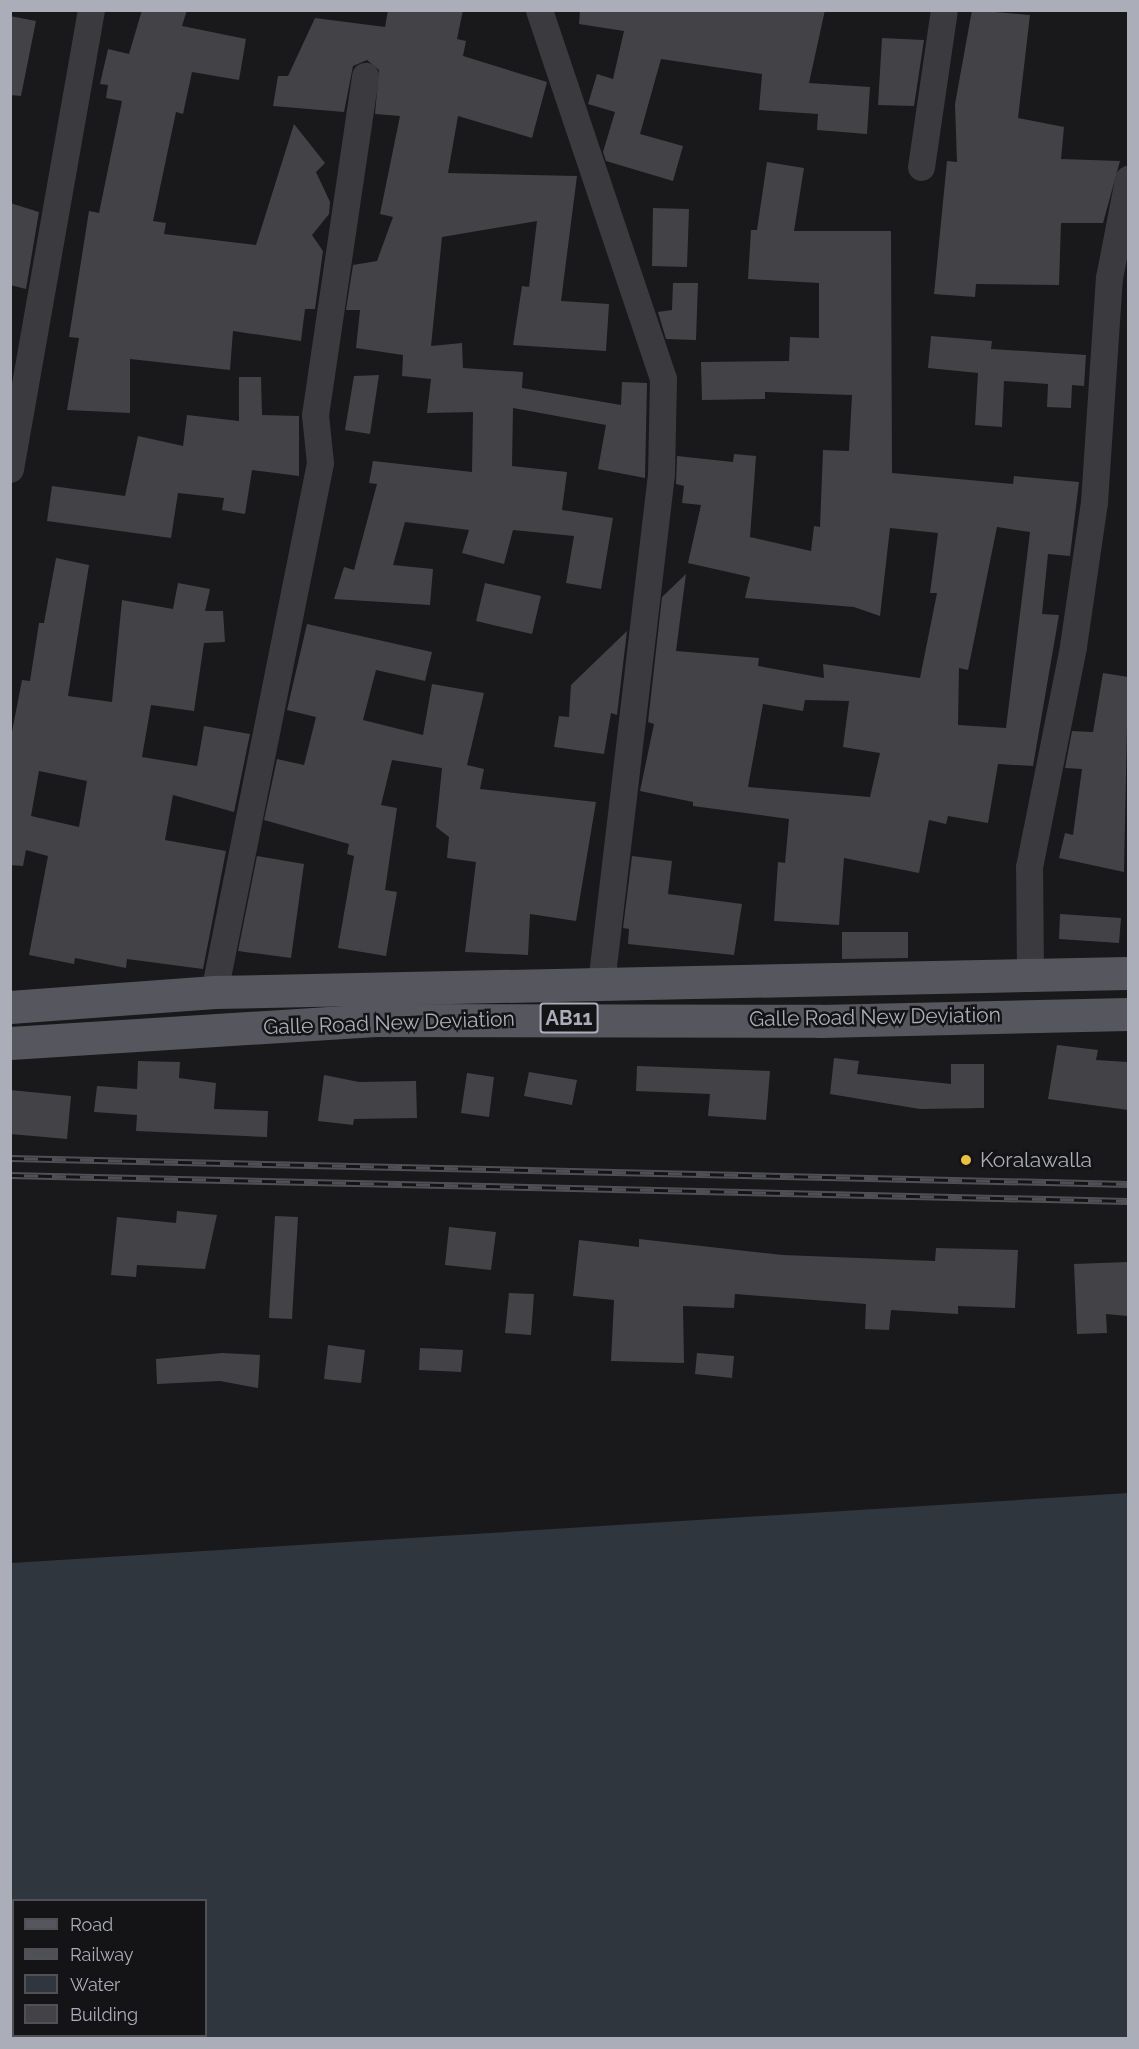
<!DOCTYPE html>
<html>
<head>
<meta charset="utf-8">
<style>
	body { margin:0 }
	#map { position:relative; width:1139px; height:2049px; overflow:hidden; background:#19181a; font-family:Raleway,sans-serif }
	div>[style] { position:absolute }
	[style*='--x'] { left:calc(var(--x)*1px); top:calc(var(--y)*1px); width:calc(var(--w)*1px); rotate:calc(var(--a)*1deg) }
	.water>* { inset:0; background:#2f363e }
	.building>* { inset:0; background:#434347 }
	.minor>* { height:27px; margin:-13.5px; padding:0 13.5px; transform-origin:13.5px; border-radius:13.5px; background:#3a3a3f }
	.primary>* { height:33px; margin:-16.5px; padding:0 16.5px; transform-origin:16.5px; border-radius:16.5px; background:#56575e }
	.rail>* { height:7px; margin-top:-3.5px; transform-origin:0; background:repeating-linear-gradient(90deg,#141315 0 14px,#4f5056 0 28px); box-sizing:border-box; border-block:2px solid #4f5056 }
	.dots>* { width:16px; height:16px; translate:-50% -50%; box-sizing:border-box; border:3px solid #141315; border-radius:50% }
	span { translate:-50% -50%; white-space:nowrap; text-align:center; line-height:1.15; -webkit-text-stroke:5px #141315; paint-order:stroke }
	.shield-label span { padding:2px 4px; background:#141315; border:2px solid; border-radius:4px; -webkit-text-stroke-width:0 }
	.shield-label { font-size:20px; color:#abaeb9; font-weight:700 }
	.street-label { font-size:21px; color:#abaeb9 }
	.poi-label { font-size:21px; color:#abaeb9 }
	.left { translate:0 -50%; text-align:left }
	.frame { position:absolute; inset:0; border:12px solid #abaeb9; pointer-events:none }
	.legend { position:absolute; left:12px; top:1899px; width:195px; height:138px; box-sizing:border-box; background:#141315; border:2px solid #505157; margin:0; padding:8px 10px; list-style:none; font-size:18px; color:#abaeb9 }
	.legend li { display:flex; align-items:center; gap:12px; height:30px }
	.legend b { width:30px; border:2px solid #505157 }
</style>
</head>
<body>
<div id="map">
	<div class="water">
		<i style="clip-path:polygon(evenodd,1128px 1493px,1128px 2038px,11px 2038px,11px 1563px,1128px 1493px,14px 1900px,206px 1900px,206px 2036px,14px 2036px,14px 1900px)"></i>
	</div>
	<div class="building">
		<i style="clip-path:polygon(142px 10px,187px 10px,182px 26px,246px 39px,239px 80px,192px 72px,183px 114px,176px 112px,153px 221px,166px 223px,164px 234px,256px 245px,294px 124px,325px 163px,316px 172px,330px 202px,329px 214px,312px 235px,323px 251px,315px 309px,305px 309px,301px 341px,233px 331px,230px 370px,130px 359px,130px 413px,67px 410px,79px 338px,69px 337px,89px 211px,99px 213px,122px 101px,106px 98px,108px 85px,100px 84px,108px 49px,129px 54px)"></i>
		<i style="clip-path:polygon(388px 10px,463px 10px,457px 39px,466px 41px,463px 56px,547px 82px,532px 138px,458px 116px,448px 173px,577px 176px,561px 301px,609px 304px,606px 351px,513px 345px,522px 286px,529px 287px,537px 221px,442px 237px,431px 346px,462px 343px,463px 368px,523px 372px,522px 388px,621px 405px,622px 382px,647px 383px,645px 478px,598px 469px,606px 425px,513px 408px,512px 466px,567px 472px,562px 510px,613px 518px,601px 589px,566px 583px,574px 536px,513px 530px,504px 564px,462px 553px,469px 530px,405px 522px,393px 565px,433px 569px,430px 605px,334px 599px,344px 567px,354px 570px,377px 484px,369px 483px,373px 461px,472px 472px,473px 412px,427px 413px,431px 379px,402px 376px,403px 355px,356px 348px,360px 310px,346px 310px,353px 265px,377px 261px,393px 217px,380px 214px,400px 116px,375px 114px,379px 70px,367px 60px,353px 66px,344px 112px,273px 106px,278px 76px,288px 76px,315px 18px,385px 27px)"></i>
		<i style="clip-path:polygon(580px 10px,825px 10px,809px 83px,870px 87px,867px 134px,817px 130px,818px 114px,759px 110px,762px 74px,661px 59px,640px 134px,683px 146px,673px 181px,606px 161px,603px 152px,615px 112px,588px 104px,597px 74px,613px 79px,624px 31px,579px 24px)"></i>
		<i style="clip-path:polygon(972px 10px,1030px 15px,1018px 118px,1064px 127px,1061px 159px,1120px 161px,1103px 223px,1061px 223px,1059px 285px,976px 284px,975px 297px,934px 294px,947px 161px,957px 162px,955px 104px)"></i>
		<i style="clip-path:polygon(10px 16px,36px 21px,21px 96px,10px 95px)"></i>
		<i style="clip-path:polygon(882px 38px,924px 40px,914px 106px,878px 105px)"></i>
		<i style="clip-path:polygon(evenodd,767px 162px,804px 168px,794px 231px,891px 231px,892px 473px,1013px 484px,1014px 476px,1079px 482px,1070px 556px,1048px 554px,1042px 614px,1059px 615px,1033px 766px,998px 764px,988px 823px,948px 816px,946px 824px,929px 820px,919px 873px,844px 858px,839px 925px,774px 921px,778px 862px,785px 863px,789px 819px,693px 806px,693px 802px,640px 791px,654px 724px,648px 722px,662px 597px,686px 574px,676px 651px,759px 658px,758px 666px,824px 678px,823px 664px,920px 678px,937px 593px,930px 593px,938px 533px,890px 528px,880px 616px,854px 607px,745px 598px,750px 577px,688px 563px,701px 505px,682px 503px,684px 486px,676px 484px,677px 456px,733px 462px,734px 454px,756px 456px,750px 537px,811px 551px,814px 526px,820px 527px,823px 450px,849px 451px,852px 395px,765px 392px,765px 399px,702px 400px,701px 362px,789px 361px,790px 337px,819px 338px,819px 283px,748px 279px,751px 230px,757px 230px,767px 162px,997px 527px,1030px 532px,1006px 728px,958px 725px,959px 668px,968px 670px,997px 527px,767px 162px,805px 700px,849px 701px,843px 747px,880px 753px,870px 797px,748px 787px,763px 704px,803px 711px,805px 700px)"></i>
		<i style="clip-path:polygon(10px 203px,39px 212px,26px 289px,10px 285px)"></i>
		<i style="clip-path:polygon(653px 208px,689px 209px,687px 267px,652px 266px)"></i>
		<i style="clip-path:polygon(673px 283px,698px 283px,696px 340px,666px 339px,658px 312px,672px 310px)"></i>
		<i style="clip-path:polygon(931px 336px,992px 341px,991px 349px,1086px 355px,1084px 386px,1072px 385px,1071px 408px,1047px 407px,1048px 384px,1004px 381px,1002px 427px,975px 425px,978px 373px,928px 368px)"></i>
		<i style="clip-path:polygon(379px 375px,370px 434px,345px 430px,354px 376px)"></i>
		<i style="clip-path:polygon(239px 377px,261px 377px,262px 415px,299px 416px,299px 476px,252px 470px,245px 514px,222px 510px,224px 498px,178px 493px,171px 538px,47px 521px,52px 486px,125px 496px,138px 436px,183px 446px,187px 415px,239px 421px)"></i>
		<i style="clip-path:polygon(evenodd,56px 558px,89px 565px,68px 696px,112px 702px,122px 600px,173px 609px,178px 583px,210px 589px,205px 611px,223px 611px,225px 642px,204px 643px,194px 711px,151px 705px,142px 757px,197px 766px,204px 726px,250px 734px,234px 812px,173px 795px,165px 840px,226px 851px,203px 969px,127px 959px,126px 968px,75px 958px,74px 964px,29px 955px,48px 856px,26px 850px,23px 866px,10px 865px,10px 742px,22px 680px,30px 681px,39px 623px,44px 623px,56px 558px,39px 771px,87px 781px,79px 827px,31px 816px,39px 771px)"></i>
		<i style="clip-path:polygon(485px 583px,541px 596px,532px 634px,476px 621px)"></i>
		<i style="clip-path:polygon(307px 624px,432px 652px,425px 681px,376px 670px,363px 720px,423px 735px,432px 684px,484px 693px,467px 765px,484px 769px,480px 789px,596px 802px,576px 921px,530px 914px,528px 955px,465px 952px,476px 862px,447px 858px,449px 837px,436px 827px,442px 768px,392px 760px,381px 805px,397px 808px,385px 890px,397px 892px,386px 956px,338px 948px,354px 856px,347px 854px,349px 844px,264px 820px,277px 759px,304px 765px,316px 717px,287px 710px)"></i>
		<i style="clip-path:polygon(627px 631px,617px 715px,611px 713px,604px 754px,554px 747px,559px 716px,569px 717px,571px 685px)"></i>
		<i style="clip-path:polygon(1103px 673px,1128px 677px,1124px 872px,1059px 858px,1065px 833px,1073px 835px,1082px 769px,1065px 768px,1072px 731px,1093px 732px)"></i>
		<i style="clip-path:polygon(257px 856px,304px 864px,291px 958px,238px 951px)"></i>
		<i style="clip-path:polygon(632px 856px,672px 861px,668px 894px,742px 904px,734px 955px,628px 944px,629px 929px,623px 928px)"></i>
		<i style="clip-path:polygon(1060px 914px,1121px 918px,1119px 943px,1059px 939px)"></i>
		<i style="clip-path:polygon(842px 932px,908px 932px,908px 958px,842px 959px)"></i>
		<i style="clip-path:polygon(1057px 1045px,1098px 1050px,1096px 1060px,1128px 1062px,1128px 1110px,1048px 1099px)"></i>
		<i style="clip-path:polygon(834px 1058px,859px 1061px,857px 1074px,951px 1084px,951px 1064px,984px 1064px,984px 1108px,920px 1109px,830px 1094px)"></i>
		<i style="clip-path:polygon(138px 1061px,180px 1062px,179px 1078px,216px 1083px,214px 1109px,268px 1111px,267px 1137px,136px 1131px,137px 1115px,94px 1112px,97px 1086px,137px 1089px)"></i>
		<i style="clip-path:polygon(637px 1066px,770px 1071px,766px 1120px,708px 1116px,710px 1094px,636px 1091px)"></i>
		<i style="clip-path:polygon(529px 1072px,577px 1080px,572px 1105px,524px 1096px)"></i>
		<i style="clip-path:polygon(467px 1073px,494px 1077px,489px 1117px,461px 1113px)"></i>
		<i style="clip-path:polygon(324px 1075px,359px 1082px,416px 1081px,417px 1118px,354px 1119px,353px 1125px,318px 1121px)"></i>
		<i style="clip-path:polygon(10px 1090px,71px 1096px,67px 1139px,10px 1134px)"></i>
		<i style="clip-path:polygon(177px 1211px,217px 1215px,205px 1269px,137px 1265px,136px 1277px,111px 1275px,117px 1217px,176px 1223px)"></i>
		<i style="clip-path:polygon(275px 1216px,298px 1217px,292px 1319px,269px 1318px)"></i>
		<i style="clip-path:polygon(449px 1227px,496px 1232px,491px 1270px,445px 1265px)"></i>
		<i style="clip-path:polygon(639px 1239px,783px 1255px,935px 1261px,936px 1248px,1018px 1250px,1015px 1308px,958px 1306px,958px 1314px,891px 1310px,889px 1330px,865px 1329px,866px 1304px,735px 1294px,734px 1308px,683px 1306px,684px 1363px,611px 1361px,614px 1300px,573px 1296px,579px 1240px,639px 1247px)"></i>
		<i style="clip-path:polygon(1128px 1262px,1128px 1316px,1106px 1314px,1107px 1333px,1077px 1334px,1074px 1264px)"></i>
		<i style="clip-path:polygon(509px 1293px,534px 1294px,531px 1335px,505px 1333px)"></i>
		<i style="clip-path:polygon(328px 1345px,365px 1350px,361px 1383px,324px 1379px)"></i>
		<i style="clip-path:polygon(420px 1348px,463px 1350px,461px 1372px,419px 1370px)"></i>
		<i style="clip-path:polygon(222px 1353px,260px 1355px,258px 1388px,220px 1381px,157px 1384px,156px 1359px)"></i>
		<i style="clip-path:polygon(697px 1353px,734px 1356px,732px 1378px,695px 1374px)"></i>
	</div>
	<div class="minor">
		<i style="--x:539;--y:10;--w:389;--a:71.4"></i>
		<i style="--x:663;--y:379;--w:95;--a:91.2"></i>
		<i style="--x:661;--y:474;--w:513;--a:96.72"></i>
		<i style="--x:921;--y:167;--w:159;--a:-81.7"></i>
		<i style="--x:10;--y:469;--w:466;--a:-80"></i>
		<i style="--x:1030;--y:973;--w:106;--a:-90.5"></i>
		<i style="--x:1029;--y:867;--w:225;--a:-78.7"></i>
		<i style="--x:1073;--y:646;--w:146;--a:-81.7"></i>
		<i style="--x:1094;--y:502;--w:225;--a:-86.2"></i>
		<i style="--x:1109;--y:278;--w:101;--a:-79.1"></i>
		<i style="--x:214;--y:992;--w:540;--a:-78.67"></i>
		<i style="--x:320;--y:463;--w:48;--a:-95.9"></i>
		<i style="--x:315;--y:415;--w:343;--a:-81.6"></i>
	</div>
	<div class="primary">
		<i style="--x:10;--y:1007;--w:205;--a:-4.2"></i>
		<i style="--x:214;--y:992;--w:914;--a:-1.19"></i>
		<i style="--x:10;--y:1043;--w:366;--a:-3.6"></i>
		<i style="--x:375;--y:1020;--w:445;--a:0.1"></i>
		<i style="--x:820;--y:1021;--w:308;--a:-1.3"></i>
	</div>
	<div class="rail">
		<i style="--x:10;--y:1158;--w:1118;--a:1.33"></i>
		<i style="--x:10;--y:1175;--w:1118;--a:1.33"></i>
	</div>
	<div class="dots">
		<i style="left:966px;top:1160px;background:#e9c041"></i>
	</div>
	<div class="shield-label">
		<span style="left:569px;top:1018px">AB11</span>
	</div>
	<div class="street-label">
		<span style="left:875px;top:1017px;rotate:-1deg">Galle Road New Deviation</span>
		<span style="left:389px;top:1023px;rotate:-2deg">Galle Road New Deviation</span>
	</div>
	<div class="poi-label">
		<span class="left" style="left:980px;top:1160px">Koralawalla</span>
	</div>
	<div class="frame"></div>
	<ul class="legend">
	<li><b style="height:8px;background:#56575e"></b>Road</li>
	<li><b style="height:8px;background:#4f5056"></b>Railway</li>
	<li><b style="height:16px;background:#2f363e"></b>Water</li>
	<li><b style="height:16px;background:#434347"></b>Building</li>
	</ul>
</div>
</body>
</html>
